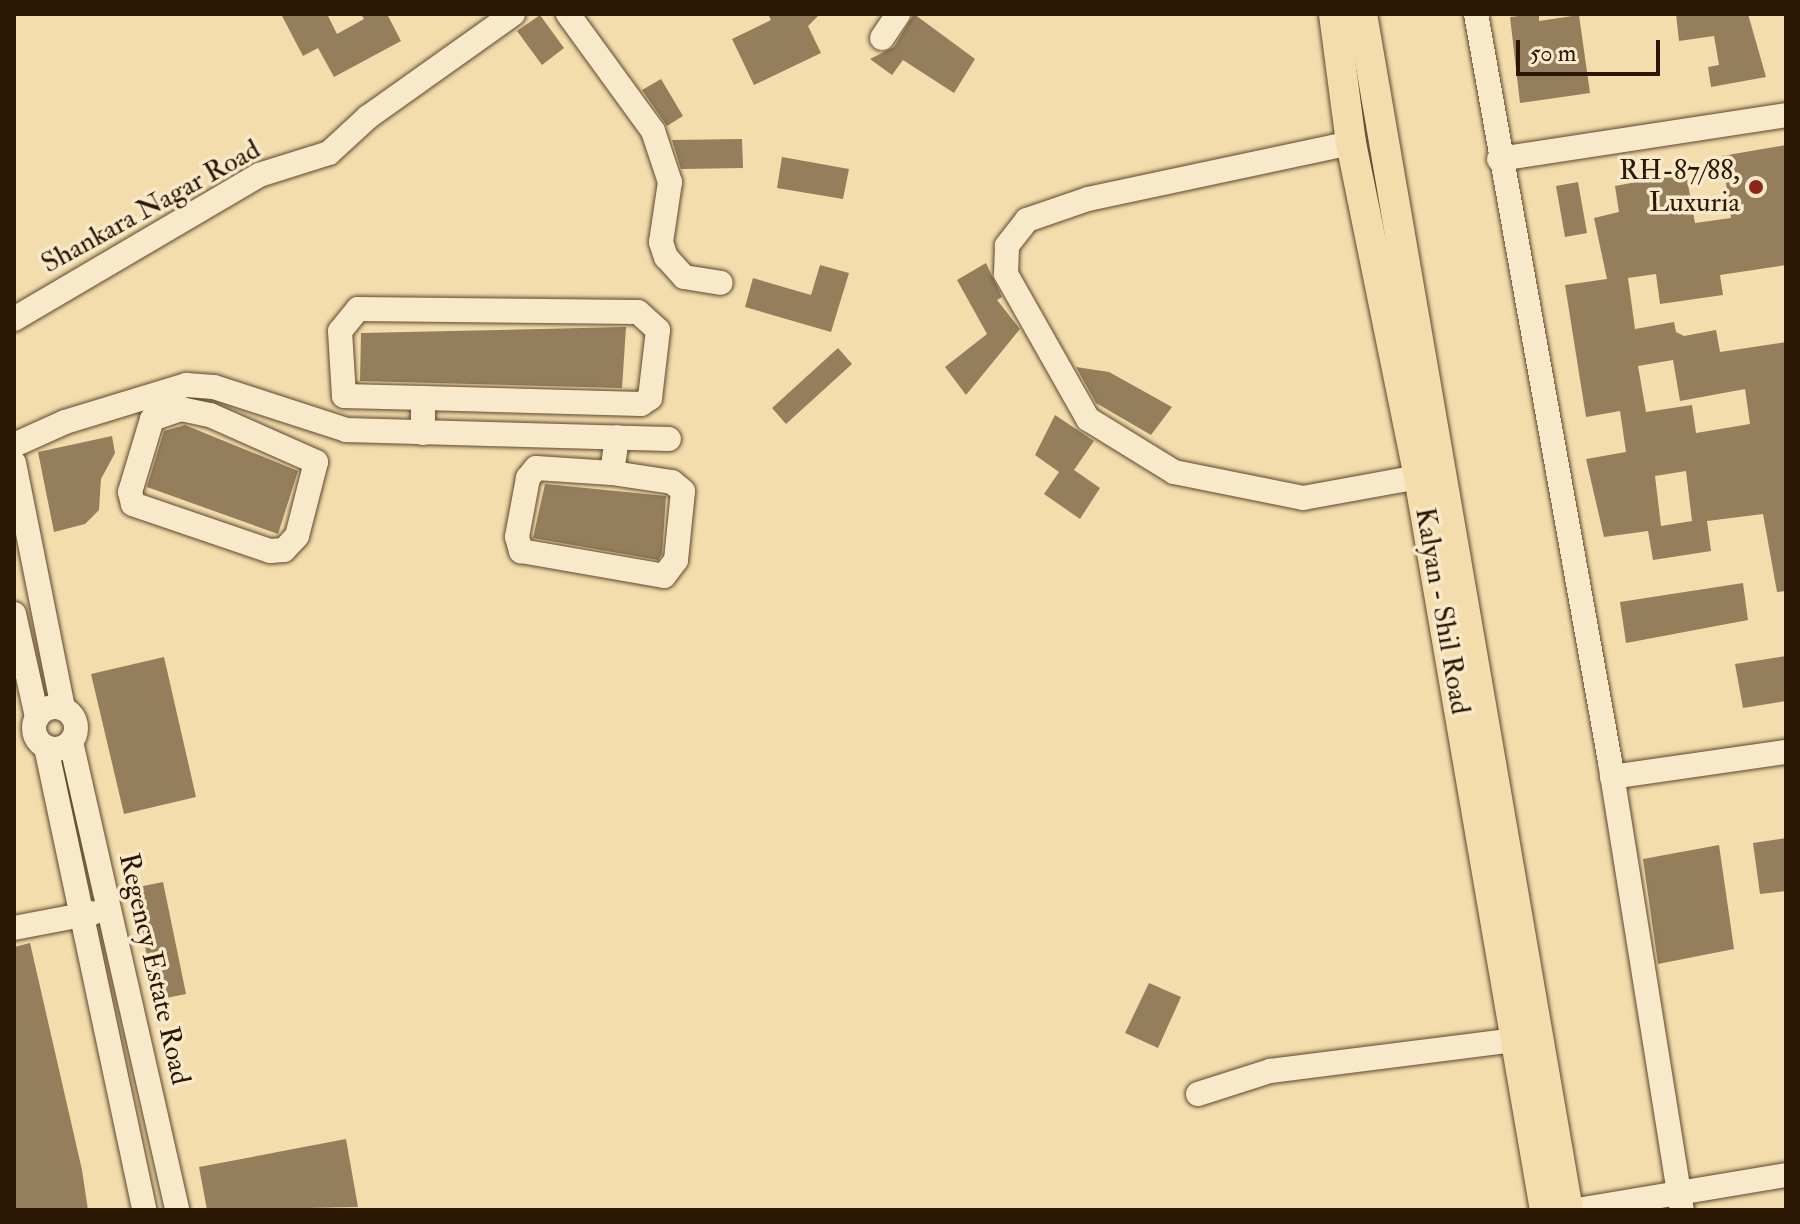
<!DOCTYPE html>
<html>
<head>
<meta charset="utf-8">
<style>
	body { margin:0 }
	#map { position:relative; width:1800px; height:1224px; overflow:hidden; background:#f4ddad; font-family:"IM FELL Double Pica",serif }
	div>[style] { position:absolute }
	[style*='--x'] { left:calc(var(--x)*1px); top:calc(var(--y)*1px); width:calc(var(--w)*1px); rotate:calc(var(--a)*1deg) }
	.building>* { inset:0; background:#947e5b }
	.roads { filter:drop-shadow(0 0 2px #5d482d) drop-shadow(0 0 2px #5d482d) }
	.minor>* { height:24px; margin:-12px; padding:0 12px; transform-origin:12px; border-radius:12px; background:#f8e9ca }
	.minor>.ring { margin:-12px; padding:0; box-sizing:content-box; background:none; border:24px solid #f8e9ca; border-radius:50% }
	.major>* { height:30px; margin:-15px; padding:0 15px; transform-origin:15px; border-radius:15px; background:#f4ddad }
	.dots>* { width:22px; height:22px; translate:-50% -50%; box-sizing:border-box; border:4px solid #f8e9ca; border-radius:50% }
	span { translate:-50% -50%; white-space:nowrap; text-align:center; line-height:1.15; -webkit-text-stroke:7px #f8e9ca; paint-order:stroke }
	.poi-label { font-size:28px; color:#2b1702 }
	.right { translate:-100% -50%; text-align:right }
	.street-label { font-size:28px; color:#2b1702 }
	.frame { position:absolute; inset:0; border:16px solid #2b1702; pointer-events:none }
	.scale { position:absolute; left:1516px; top:40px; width:144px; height:36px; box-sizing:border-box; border:4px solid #2b1702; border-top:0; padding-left:10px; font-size:24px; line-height:28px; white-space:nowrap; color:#2b1702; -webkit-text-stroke:6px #f8e9ca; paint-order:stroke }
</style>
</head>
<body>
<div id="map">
	<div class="building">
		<i style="clip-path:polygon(281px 14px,327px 14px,337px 34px,364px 19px,361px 14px,387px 14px,401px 41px,334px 77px,318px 48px,303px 56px)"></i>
		<i style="clip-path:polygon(768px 14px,820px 14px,808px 26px,821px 53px,754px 85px,732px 39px,771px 20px)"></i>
		<i style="clip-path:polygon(914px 14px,975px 59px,954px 93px,903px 60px,892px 75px,870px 59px,894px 47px)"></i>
		<i style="clip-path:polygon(1539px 14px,1539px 21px,1579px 15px,1590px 93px,1520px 103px,1510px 17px)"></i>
		<i style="clip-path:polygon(1676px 14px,1748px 14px,1766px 77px,1711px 87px,1708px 67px,1719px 65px,1714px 36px,1679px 41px)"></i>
		<i style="clip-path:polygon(540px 15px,564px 48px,542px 65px,517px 31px)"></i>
		<i style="clip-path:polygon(661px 79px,683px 116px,667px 126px,642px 90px)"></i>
		<i style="clip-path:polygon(742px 139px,743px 168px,681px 169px,672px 140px)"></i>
		<i style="clip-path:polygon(evenodd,1786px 145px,1786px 265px,1720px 275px,1723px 295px,1660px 304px,1656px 274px,1628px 278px,1635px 329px,1674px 322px,1676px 332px,1684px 336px,1716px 330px,1720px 352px,1786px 342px,1786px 591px,1777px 592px,1763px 514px,1707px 521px,1711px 551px,1653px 560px,1648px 531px,1604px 537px,1586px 459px,1626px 452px,1620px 411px,1586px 417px,1565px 285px,1607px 279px,1594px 218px,1619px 212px,1615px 186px,1686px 173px,1695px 223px,1731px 218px,1722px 156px,1786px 145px,1673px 360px,1680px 401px,1745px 389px,1750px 424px,1696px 433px,1692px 405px,1646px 412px,1638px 366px,1673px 360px,1786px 145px,1686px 471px,1692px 521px,1661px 526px,1655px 476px,1686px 471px)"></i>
		<i style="clip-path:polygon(782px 157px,849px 169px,843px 199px,777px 188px)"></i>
		<i style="clip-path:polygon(1578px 182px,1587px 233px,1565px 237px,1556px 186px)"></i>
		<i style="clip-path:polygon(986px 263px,1002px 297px,997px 300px,1020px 329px,966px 395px,945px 367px,987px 334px,957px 280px)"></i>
		<i style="clip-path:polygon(820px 265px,849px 273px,831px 332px,745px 307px,753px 278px,811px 295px)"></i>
		<i style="clip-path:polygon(626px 327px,622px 388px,360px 381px,361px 333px)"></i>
		<i style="clip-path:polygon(838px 348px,852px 364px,786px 424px,772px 408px)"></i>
		<i style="clip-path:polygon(1076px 367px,1109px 372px,1172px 407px,1151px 435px,1096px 403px)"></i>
		<i style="clip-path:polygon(1055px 415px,1094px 441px,1074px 470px,1100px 488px,1080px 519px,1044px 494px,1059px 472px,1035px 455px)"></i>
		<i style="clip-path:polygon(185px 425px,298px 471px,278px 534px,147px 487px,164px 431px)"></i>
		<i style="clip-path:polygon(112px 436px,115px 453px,101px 479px,99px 510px,85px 524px,54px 532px,38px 452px)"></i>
		<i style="clip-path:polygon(545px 484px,666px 496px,662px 554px,658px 560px,533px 538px)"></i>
		<i style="clip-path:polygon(1743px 583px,1748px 620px,1626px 643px,1620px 602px)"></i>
		<i style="clip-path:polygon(1786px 656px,1786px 701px,1743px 708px,1735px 664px)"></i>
		<i style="clip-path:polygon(164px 657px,196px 797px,124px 814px,91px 674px)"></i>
		<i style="clip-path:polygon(1786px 838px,1786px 891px,1760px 894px,1753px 843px)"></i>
		<i style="clip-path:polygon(1719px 845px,1734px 949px,1658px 964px,1643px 859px)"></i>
		<i style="clip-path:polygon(163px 882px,186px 994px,156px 1000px,133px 888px)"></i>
		<i style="clip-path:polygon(30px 943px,82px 1170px,88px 1210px,14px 1210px,14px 947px)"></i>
		<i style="clip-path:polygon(1149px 983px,1181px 997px,1158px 1048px,1125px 1033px)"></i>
		<i style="clip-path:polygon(346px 1139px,358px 1207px,207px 1210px,199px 1167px)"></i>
	</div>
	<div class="roads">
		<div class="minor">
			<i style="--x:568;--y:14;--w:145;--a:54"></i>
			<i style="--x:653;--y:131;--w:54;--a:71.6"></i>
			<i style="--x:670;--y:182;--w:61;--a:98.5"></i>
			<i style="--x:661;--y:242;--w:16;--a:72"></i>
			<i style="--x:666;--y:257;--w:27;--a:48"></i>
			<i style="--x:684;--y:277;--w:37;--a:9"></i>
			<i style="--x:1476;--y:14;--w:760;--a:79.84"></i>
			<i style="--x:1610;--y:762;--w:454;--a:80.9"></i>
			<i style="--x:882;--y:38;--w:29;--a:-56"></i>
			<i style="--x:1351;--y:143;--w:269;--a:168"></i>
			<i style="--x:1088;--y:199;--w:65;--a:161"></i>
			<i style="--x:1027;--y:220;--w:33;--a:128"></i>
			<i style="--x:1007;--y:246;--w:28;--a:92"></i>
			<i style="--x:1006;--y:274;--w:167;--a:60.5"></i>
			<i style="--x:1088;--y:419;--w:101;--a:31.6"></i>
			<i style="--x:1174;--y:472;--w:132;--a:11.4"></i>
			<i style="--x:1303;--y:498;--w:118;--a:-10.3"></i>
			<i style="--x:1499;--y:159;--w:290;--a:-8.7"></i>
			<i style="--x:14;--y:319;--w:284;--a:-30.4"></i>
			<i style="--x:259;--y:175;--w:73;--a:-17.4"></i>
			<i style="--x:329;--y:153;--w:53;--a:-42.7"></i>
			<i style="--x:368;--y:117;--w:178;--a:-35.4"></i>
			<i style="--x:423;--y:398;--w:218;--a:1.6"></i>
			<i style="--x:641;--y:404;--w:11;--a:-34"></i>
			<i style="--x:650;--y:398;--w:68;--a:-83.3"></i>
			<i style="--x:658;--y:330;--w:27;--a:-138"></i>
			<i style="--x:638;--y:312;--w:280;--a:-179.4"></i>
			<i style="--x:358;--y:309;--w:28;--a:129"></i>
			<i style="--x:340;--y:331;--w:65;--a:86.5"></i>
			<i style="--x:344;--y:396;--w:79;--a:1.5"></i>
			<i style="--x:423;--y:398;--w:35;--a:90"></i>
			<i style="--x:181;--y:409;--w:30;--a:12"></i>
			<i style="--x:210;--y:415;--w:116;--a:23.9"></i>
			<i style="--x:316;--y:462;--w:76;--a:104.4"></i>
			<i style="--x:297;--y:536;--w:19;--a:133"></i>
			<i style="--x:284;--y:550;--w:14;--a:176"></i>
			<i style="--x:270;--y:551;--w:145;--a:-161.1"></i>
			<i style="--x:133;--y:504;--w:12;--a:-104"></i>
			<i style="--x:130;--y:492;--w:76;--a:-73.2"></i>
			<i style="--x:152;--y:419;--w:31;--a:-19"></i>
			<i style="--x:14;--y:445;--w:56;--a:-24.3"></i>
			<i style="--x:65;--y:422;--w:127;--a:-17"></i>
			<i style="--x:186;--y:385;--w:28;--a:4"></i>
			<i style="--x:214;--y:387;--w:139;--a:18"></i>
			<i style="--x:346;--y:430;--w:323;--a:1.6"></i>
			<i style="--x:14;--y:463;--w:250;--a:78.7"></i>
			<i style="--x:612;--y:473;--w:76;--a:-176.2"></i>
			<i style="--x:536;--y:468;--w:13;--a:129"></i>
			<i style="--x:528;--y:478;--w:60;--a:100.6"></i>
			<i style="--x:517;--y:537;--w:15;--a:74"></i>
			<i style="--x:521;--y:551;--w:145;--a:9.9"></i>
			<i style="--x:664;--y:576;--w:20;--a:-53"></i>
			<i style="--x:676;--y:560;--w:69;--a:-84.2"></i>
			<i style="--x:683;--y:491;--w:14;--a:-141"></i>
			<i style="--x:672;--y:482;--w:61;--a:-171.5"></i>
			<i style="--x:612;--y:473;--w:36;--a:-82"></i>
			<i style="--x:14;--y:614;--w:106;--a:77.4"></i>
			<i class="ring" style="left:34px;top:707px;width:18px;height:18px"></i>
			<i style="--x:71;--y:742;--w:480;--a:77.2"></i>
			<i style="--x:46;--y:747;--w:473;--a:78"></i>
			<i style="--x:1612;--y:777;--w:176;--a:-8.2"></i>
			<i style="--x:14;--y:928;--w:80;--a:-10.8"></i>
			<i style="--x:1198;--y:1094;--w:76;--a:-17.7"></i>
			<i style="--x:1270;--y:1071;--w:248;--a:-7.2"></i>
			<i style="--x:1577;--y:1210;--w:212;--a:-9.5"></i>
		</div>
		<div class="major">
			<i style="--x:1334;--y:14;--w:130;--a:82.5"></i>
			<i style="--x:1351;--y:143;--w:341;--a:78.5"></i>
			<i style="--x:1419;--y:477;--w:744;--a:80.25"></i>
			<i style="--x:1362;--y:14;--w:1214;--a:80.23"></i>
		</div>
	</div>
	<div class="dots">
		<i style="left:1756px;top:187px;background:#8f2418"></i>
	</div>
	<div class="poi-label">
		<span class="right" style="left:1740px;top:187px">RH-87/88,<br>Luxuria</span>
	</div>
	<div class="street-label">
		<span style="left:151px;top:207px;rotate:-29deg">Shankara Nagar Road</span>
		<span style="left:1442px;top:611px;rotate:80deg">Kalyan - Shil Road</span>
		<span style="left:154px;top:969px;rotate:77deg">Regency Estate Road</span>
	</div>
	<div class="frame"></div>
	<div class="scale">50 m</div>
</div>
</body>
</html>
